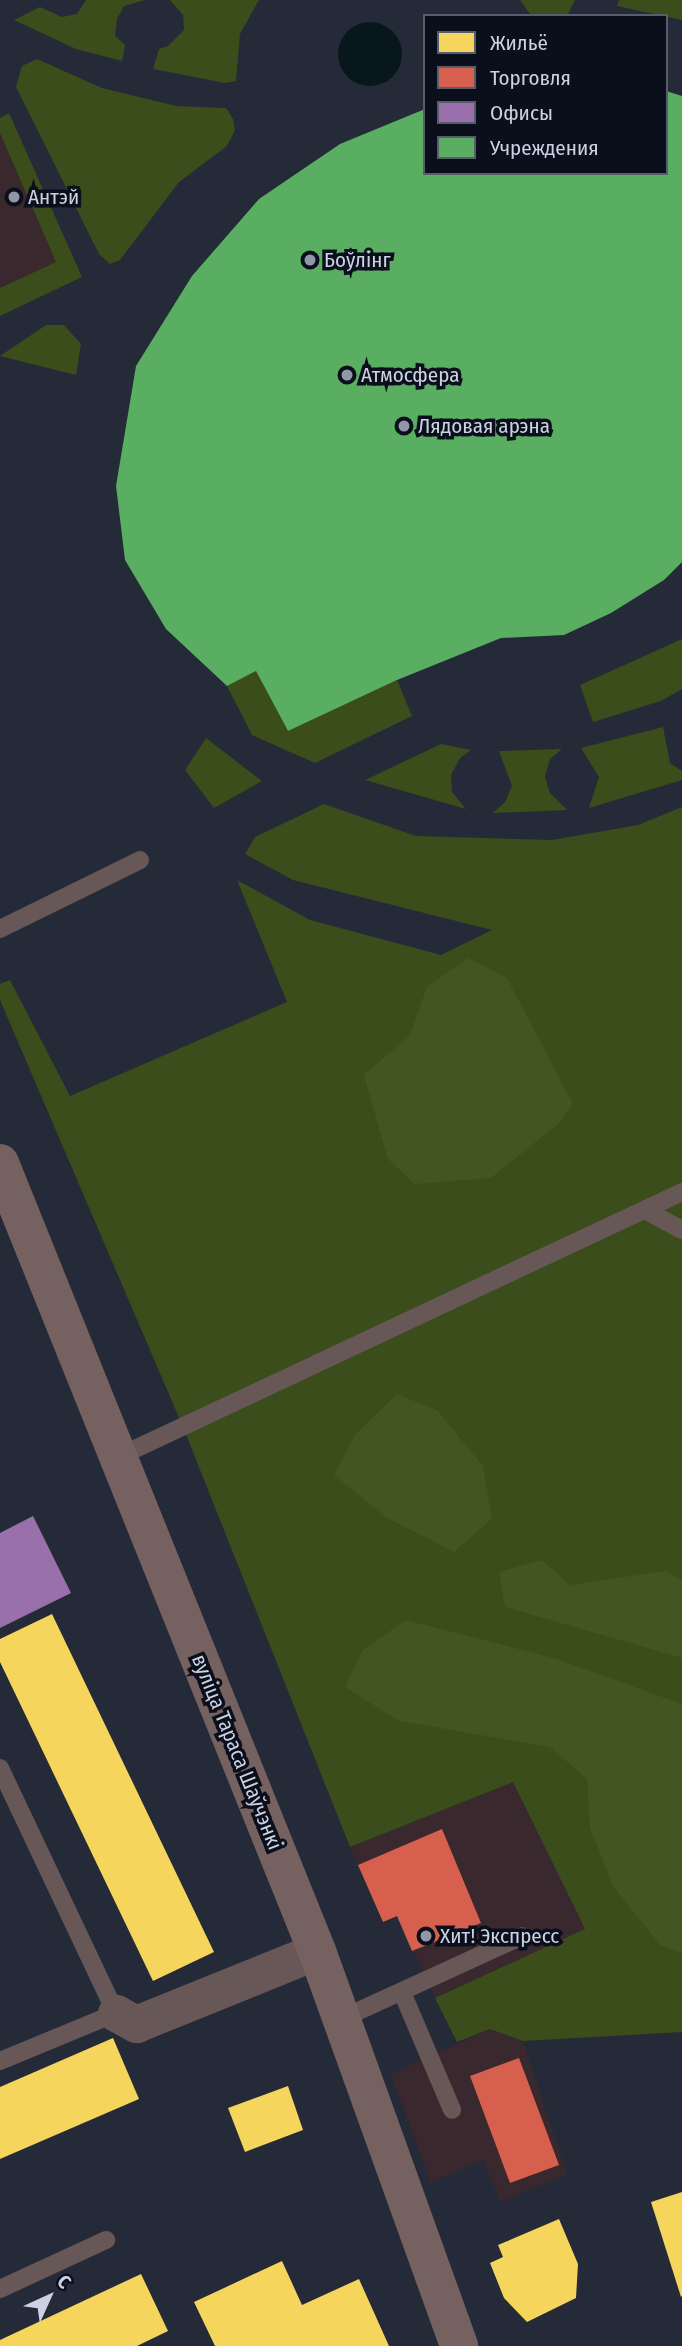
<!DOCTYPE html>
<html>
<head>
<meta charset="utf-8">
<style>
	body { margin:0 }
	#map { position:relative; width:682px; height:2346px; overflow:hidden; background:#242a37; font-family:"Fira Sans Condensed",sans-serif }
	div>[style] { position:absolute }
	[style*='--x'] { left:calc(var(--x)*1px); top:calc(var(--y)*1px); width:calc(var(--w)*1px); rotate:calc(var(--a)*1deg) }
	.commercial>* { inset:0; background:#39282d }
	.green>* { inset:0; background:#3a4d1a }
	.forest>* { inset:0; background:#435621 }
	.water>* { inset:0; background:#08171c }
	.round { border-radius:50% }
	.homes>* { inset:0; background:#f6d55c }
	.shops>* { inset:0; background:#d6604d }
	.offices>* { inset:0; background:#9970ab }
	.public>* { inset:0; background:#5aae61 }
	.lane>* { height:18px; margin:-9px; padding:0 9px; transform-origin:9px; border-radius:9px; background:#675757 }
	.street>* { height:37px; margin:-18.5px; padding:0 18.5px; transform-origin:18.5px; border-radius:18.5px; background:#675757 }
	.secondary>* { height:38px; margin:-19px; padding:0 19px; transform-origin:19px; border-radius:19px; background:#766161 }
	.dots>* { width:19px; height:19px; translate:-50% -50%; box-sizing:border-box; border:4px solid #0b0f1b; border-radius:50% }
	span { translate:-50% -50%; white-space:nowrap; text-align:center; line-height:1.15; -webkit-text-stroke:7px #0b0f1b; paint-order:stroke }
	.poi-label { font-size:21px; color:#cbd2e3 }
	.left { translate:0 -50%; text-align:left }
	.street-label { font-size:21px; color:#cbd2e3 }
	.legend { position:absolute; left:423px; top:14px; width:245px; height:161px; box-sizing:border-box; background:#0b0f1b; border:2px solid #585d6b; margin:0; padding:9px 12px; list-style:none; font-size:21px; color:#cbd2e3 }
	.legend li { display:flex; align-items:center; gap:14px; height:35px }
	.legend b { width:35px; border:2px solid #585d6b }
	.north { position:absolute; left:14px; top:2262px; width:70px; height:70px; -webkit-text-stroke:5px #0b0f1b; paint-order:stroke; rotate:45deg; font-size:19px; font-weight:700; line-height:28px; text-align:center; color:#cbd2e3 }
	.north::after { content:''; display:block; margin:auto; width:24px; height:32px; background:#cbd2e3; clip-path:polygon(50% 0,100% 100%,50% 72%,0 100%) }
</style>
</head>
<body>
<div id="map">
	<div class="commercial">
		<i style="clip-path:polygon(0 133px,57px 262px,0 288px)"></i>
		<i style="clip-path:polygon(513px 1781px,585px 1930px,435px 1998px,398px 1917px,383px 1922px,350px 1847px)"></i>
		<i style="clip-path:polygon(490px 2029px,523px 2041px,567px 2174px,501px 2202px,483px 2160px,431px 2183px,391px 2074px)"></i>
	</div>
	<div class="green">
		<i style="clip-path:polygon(86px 0,145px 0,124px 6px,117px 19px,115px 36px,125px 45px,122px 61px,76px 49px,14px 20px,40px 7px,62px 17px,77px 14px)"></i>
		<i style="clip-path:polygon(170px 0,259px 0,240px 34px,236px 81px,225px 83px,153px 69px,159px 49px,168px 46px,184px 30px,183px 15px)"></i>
		<i style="clip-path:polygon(520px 0,575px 0,567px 16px,550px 16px,530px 14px)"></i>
		<i style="clip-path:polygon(619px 0,682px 0,682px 20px,617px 6px)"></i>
		<i style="clip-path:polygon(37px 59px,102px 88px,176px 106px,226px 108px,233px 119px,235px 130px,227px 146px,179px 182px,120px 260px,110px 264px,99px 254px,16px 87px,22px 66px)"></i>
		<i style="clip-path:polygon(9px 113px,82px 277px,0 316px,0 288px,56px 262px,0 133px,0 118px)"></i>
		<i style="clip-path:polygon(46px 325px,64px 325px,81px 344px,76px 375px,0 356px)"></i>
		<i style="clip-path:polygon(682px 639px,682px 689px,661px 701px,593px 722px,580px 685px)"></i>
		<i style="clip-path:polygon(256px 671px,288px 731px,397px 680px,412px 716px,315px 763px,252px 735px,227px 686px)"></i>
		<i style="clip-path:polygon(663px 727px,670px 763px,682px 771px,682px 780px,589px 808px,599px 777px,581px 748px)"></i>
		<i style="clip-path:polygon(206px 738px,262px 781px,214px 808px,185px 770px)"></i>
		<i style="clip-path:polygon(441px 744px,471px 750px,460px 758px,451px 775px,452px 792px,466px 809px,365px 780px)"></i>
		<i style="clip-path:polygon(562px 749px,550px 759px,545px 777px,550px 793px,567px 810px,493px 813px,505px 802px,512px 786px,499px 751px)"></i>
		<i style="clip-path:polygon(324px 804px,416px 836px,552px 840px,638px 825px,682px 807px,682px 2032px,523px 2041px,490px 2029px,457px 2042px,435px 1998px,585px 1929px,513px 1782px,350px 1847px,183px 1427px,0 1000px,0 984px,10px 980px,70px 1096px,287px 1002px,237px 880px,310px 920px,441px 955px,492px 930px,293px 880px,245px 854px,255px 837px)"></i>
	</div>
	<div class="forest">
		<i style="clip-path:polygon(468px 958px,507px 978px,573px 1104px,558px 1124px,491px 1178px,414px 1184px,388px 1159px,364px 1075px,410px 1035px,427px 987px)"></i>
		<i style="clip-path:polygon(397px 1394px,437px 1410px,483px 1466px,492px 1519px,454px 1552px,387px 1518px,334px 1475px,355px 1435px)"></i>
		<i style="clip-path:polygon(542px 1560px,570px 1585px,665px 1571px,682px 1580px,682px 1658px,505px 1607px,499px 1572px)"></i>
		<i style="clip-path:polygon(406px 1620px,557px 1659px,682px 1704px,682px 1953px,660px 1945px,613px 1886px,590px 1828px,587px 1779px,550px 1747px,399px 1721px,345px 1687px,363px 1650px)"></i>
	</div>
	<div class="water">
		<i class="round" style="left:338px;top:22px;width:64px;height:64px"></i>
	</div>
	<div class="homes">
		<i style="clip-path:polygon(52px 1614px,214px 1952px,153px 1981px,0 1662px,0 1639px)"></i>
		<i style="clip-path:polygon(113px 2038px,139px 2099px,0 2159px,0 2087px)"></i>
		<i style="clip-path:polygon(288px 2086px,303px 2130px,245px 2152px,228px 2108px)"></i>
		<i style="clip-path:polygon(682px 2192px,682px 2296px,681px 2297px,651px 2202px)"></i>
		<i style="clip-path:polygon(559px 2219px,578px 2264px,576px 2298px,527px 2322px,504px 2298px,490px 2263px,503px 2257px,498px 2245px)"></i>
		<i style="clip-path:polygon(282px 2261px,302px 2305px,359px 2279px,389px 2346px,215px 2346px,194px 2302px)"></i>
		<i style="clip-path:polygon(141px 2274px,168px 2331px,137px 2346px,0 2346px,0 2340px)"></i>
	</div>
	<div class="shops">
		<i style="clip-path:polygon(442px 1829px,481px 1923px,412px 1951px,397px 1916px,383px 1922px,358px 1865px)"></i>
		<i style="clip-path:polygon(519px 2058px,559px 2165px,510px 2183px,470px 2076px)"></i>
	</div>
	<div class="offices">
		<i style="clip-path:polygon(33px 1516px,71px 1593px,0 1628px,0 1533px)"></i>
	</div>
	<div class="public">
		<i style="clip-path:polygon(666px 91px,682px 96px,682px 562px,664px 580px,611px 613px,564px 635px,501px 638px,397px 680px,288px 731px,256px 671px,227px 686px,166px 629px,125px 560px,116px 486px,136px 366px,192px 276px,259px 199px,340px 144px,425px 109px,425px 173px,666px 173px)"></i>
	</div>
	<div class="lane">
		<i style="--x:0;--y:929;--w:156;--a:-26.2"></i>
		<i style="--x:645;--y:1210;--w:42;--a:28.4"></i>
		<i style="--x:118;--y:1457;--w:623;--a:-25.17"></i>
		<i style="--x:0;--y:1768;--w:271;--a:64.7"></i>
		<i style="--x:116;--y:2013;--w:126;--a:157.5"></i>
		<i style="--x:402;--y:1992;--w:128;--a:67"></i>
		<i style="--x:341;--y:2019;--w:199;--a:-24.6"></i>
		<i style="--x:0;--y:2289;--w:117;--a:-24.8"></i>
	</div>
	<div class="street">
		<i style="--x:116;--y:2013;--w:23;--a:29"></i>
		<i style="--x:136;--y:2024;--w:195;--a:-22"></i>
	</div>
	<div class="secondary">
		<i style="--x:0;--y:1163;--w:849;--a:68.09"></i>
		<i style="--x:317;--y:1951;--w:420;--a:70.2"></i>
	</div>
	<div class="dots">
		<i style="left:14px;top:197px;background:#9197a7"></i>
		<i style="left:310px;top:260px;background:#9197a7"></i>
		<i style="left:347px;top:375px;background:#9197a7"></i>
		<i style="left:404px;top:426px;background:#9197a7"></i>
		<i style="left:426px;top:1936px;background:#9197a7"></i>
	</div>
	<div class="poi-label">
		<span class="left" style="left:28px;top:197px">Антэй</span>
		<span class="left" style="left:324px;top:260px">Боўлінг</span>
		<span class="left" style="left:361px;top:375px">Атмосфера</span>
		<span class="left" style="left:418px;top:426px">Лядовая арэна</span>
		<span class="left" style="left:440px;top:1936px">Хит! Экспресс</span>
	</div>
	<div class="street-label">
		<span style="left:237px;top:1752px;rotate:68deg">вуліца Тараса Шаўчэнкі</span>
	</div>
	<ul class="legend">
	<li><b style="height:19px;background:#f6d55c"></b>Жильё</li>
	<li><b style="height:19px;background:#d6604d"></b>Торговля</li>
	<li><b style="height:19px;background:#9970ab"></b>Офисы</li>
	<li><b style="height:19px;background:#5aae61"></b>Учреждения</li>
	</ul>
	<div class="north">С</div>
</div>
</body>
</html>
